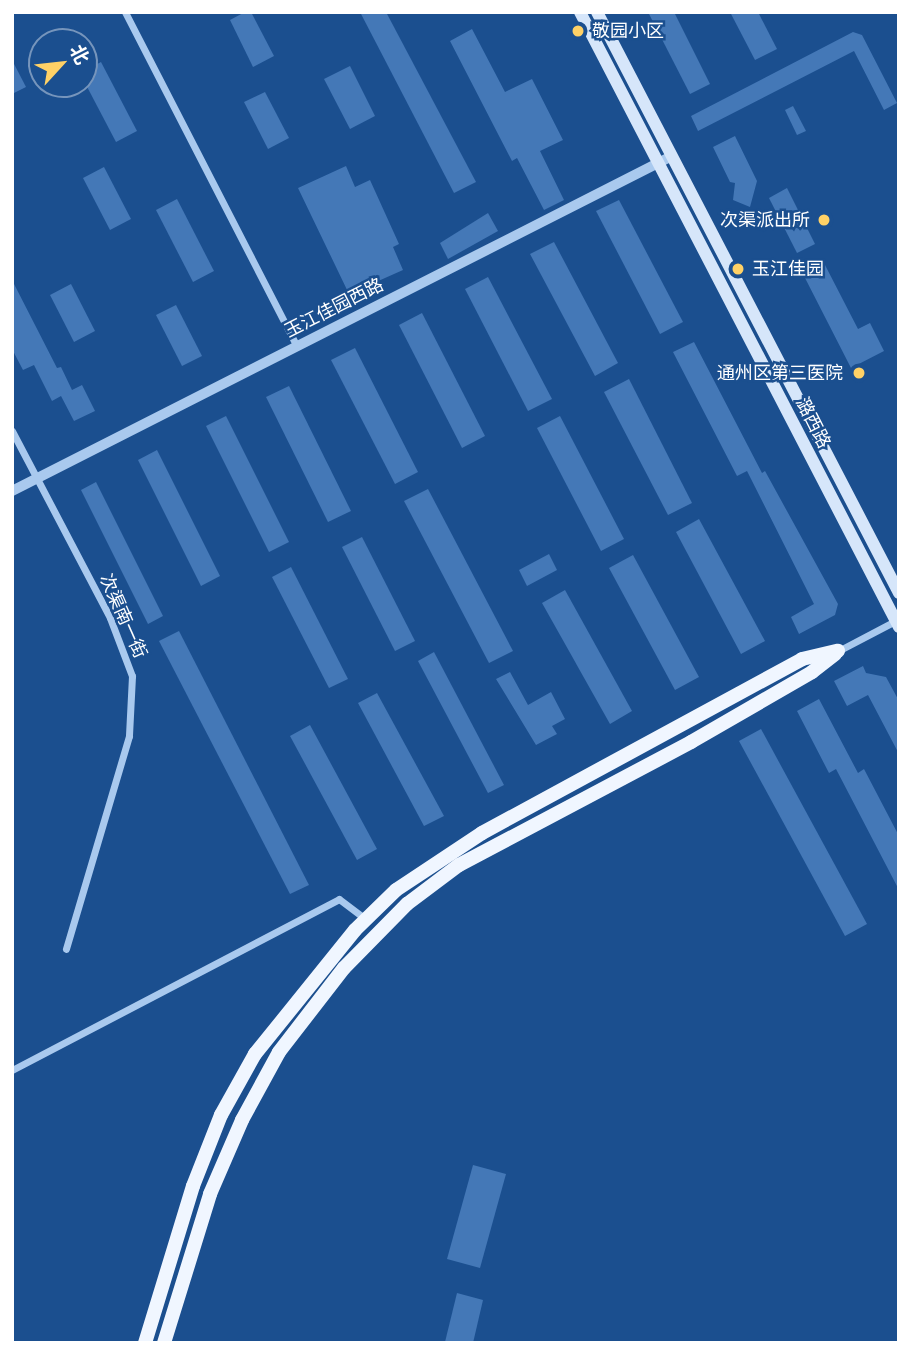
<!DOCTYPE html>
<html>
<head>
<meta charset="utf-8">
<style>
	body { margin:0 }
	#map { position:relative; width:911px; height:1355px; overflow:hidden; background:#1b4f8f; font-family:"Asap Condensed","Noto Sans SC",sans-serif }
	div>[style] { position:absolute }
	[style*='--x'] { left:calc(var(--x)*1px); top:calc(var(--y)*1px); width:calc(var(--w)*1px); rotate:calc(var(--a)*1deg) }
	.building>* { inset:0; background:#4478b7 }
	.minor>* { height:7px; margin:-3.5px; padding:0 3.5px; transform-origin:3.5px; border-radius:3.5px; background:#a9c9ee }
	.tertiary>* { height:10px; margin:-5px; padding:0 5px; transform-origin:5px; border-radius:5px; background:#a9c9ee }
	.secondary>* { height:12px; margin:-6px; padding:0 6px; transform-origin:6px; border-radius:6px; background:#d6e6fa }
	.primary>* { height:14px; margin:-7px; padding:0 7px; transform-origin:7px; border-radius:7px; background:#f0f6ff }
	.dots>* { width:19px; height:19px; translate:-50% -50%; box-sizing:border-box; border:4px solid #1b4f8f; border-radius:50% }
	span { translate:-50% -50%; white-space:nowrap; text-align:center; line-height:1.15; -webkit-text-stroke:5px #1b4f8f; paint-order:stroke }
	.poi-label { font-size:18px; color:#fff }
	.left { translate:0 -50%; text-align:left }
	.right { translate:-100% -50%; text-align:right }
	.street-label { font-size:18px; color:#fff }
	.frame { position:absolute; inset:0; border:14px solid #fff; pointer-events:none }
	.north { position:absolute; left:28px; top:28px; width:70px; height:70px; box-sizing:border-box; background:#1b4f8f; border:2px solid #7695bc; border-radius:50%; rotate:63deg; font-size:19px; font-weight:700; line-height:28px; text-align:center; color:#fff }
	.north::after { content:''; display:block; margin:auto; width:24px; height:32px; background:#ffd166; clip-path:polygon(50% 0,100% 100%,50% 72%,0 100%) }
</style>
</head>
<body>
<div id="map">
	<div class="building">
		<i style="clip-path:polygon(245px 12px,251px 12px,274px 56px,253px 67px,230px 20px)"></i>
		<i style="clip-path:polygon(360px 12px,386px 12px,476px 182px,454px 193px)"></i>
		<i style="clip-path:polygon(648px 12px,674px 12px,710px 84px,690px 94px)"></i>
		<i style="clip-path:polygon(730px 12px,758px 12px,777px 49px,755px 60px)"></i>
		<i style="clip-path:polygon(472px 29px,505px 92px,532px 79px,563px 140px,540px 151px,564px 200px,544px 210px,517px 158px,512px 161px,450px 41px)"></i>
		<i style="clip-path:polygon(853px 32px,862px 35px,897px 103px,884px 110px,854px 51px,698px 131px,691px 116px)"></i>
		<i style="clip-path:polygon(12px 60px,26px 87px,12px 94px)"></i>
		<i style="clip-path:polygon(101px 62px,137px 131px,116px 142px,84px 81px,84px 71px)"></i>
		<i style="clip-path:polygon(350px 66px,375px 116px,350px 129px,324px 79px)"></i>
		<i style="clip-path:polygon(265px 92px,289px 138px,268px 149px,244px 102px)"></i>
		<i style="clip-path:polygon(793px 106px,806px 131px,797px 135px,785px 110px)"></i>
		<i style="clip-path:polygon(735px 136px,757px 181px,750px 207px,733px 200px,735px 183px,730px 182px,713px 147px)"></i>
		<i style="clip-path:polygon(346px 166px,355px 187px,370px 180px,399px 244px,393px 247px,403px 270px,349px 294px,298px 188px)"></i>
		<i style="clip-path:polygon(104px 167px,131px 219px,110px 230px,83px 178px)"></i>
		<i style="clip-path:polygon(787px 188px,815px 244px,797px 253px,769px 198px)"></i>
		<i style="clip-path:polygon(177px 199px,214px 271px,193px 282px,156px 210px)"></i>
		<i style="clip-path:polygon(619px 200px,683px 322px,660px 334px,596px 211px)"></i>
		<i style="clip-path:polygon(488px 213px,498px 231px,448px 259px,440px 243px)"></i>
		<i style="clip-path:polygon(554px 242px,618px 363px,595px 376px,530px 254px)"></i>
		<i style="clip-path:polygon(825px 265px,858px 329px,870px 323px,884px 351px,851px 368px,804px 276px)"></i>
		<i style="clip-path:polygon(488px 277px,552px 399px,528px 411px,465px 289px)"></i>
		<i style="clip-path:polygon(12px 280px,57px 368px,61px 367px,72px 390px,82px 385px,95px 411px,74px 421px,61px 396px,52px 401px,34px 365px,23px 370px,12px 349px)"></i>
		<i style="clip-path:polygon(71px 284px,95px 331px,74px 342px,50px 295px)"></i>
		<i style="clip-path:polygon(176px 305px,202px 356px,182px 366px,156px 315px)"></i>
		<i style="clip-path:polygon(422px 313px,485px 436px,462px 448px,399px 325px)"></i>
		<i style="clip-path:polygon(694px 342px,762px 473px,765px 471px,838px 604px,835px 615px,799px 634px,791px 617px,814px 604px,747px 471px,737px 476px,673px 352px)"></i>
		<i style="clip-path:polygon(355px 348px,418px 472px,395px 484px,331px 360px)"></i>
		<i style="clip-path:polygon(629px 379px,692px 503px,668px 515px,604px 392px)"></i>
		<i style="clip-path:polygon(289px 386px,351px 511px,328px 522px,266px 397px)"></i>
		<i style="clip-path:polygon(226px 416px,289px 542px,269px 552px,206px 426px)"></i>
		<i style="clip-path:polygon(560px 416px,624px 539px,601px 551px,537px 428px)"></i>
		<i style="clip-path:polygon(157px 450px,220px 576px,201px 586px,138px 460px)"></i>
		<i style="clip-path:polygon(96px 482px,163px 616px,148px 624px,81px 490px)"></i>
		<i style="clip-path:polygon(428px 489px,513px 651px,489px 663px,404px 501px)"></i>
		<i style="clip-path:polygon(699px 519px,765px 641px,741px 654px,676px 532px)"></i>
		<i style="clip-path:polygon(362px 537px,415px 641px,395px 651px,342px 547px)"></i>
		<i style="clip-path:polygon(549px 554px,557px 570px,527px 586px,519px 570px)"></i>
		<i style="clip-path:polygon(633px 555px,699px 677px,675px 690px,609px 568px)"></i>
		<i style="clip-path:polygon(291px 567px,348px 679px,329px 688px,272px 577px)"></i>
		<i style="clip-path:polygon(565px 590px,632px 711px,610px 724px,542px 603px)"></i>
		<i style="clip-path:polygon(179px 631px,309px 885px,290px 894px,159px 641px)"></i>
		<i style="clip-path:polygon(434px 652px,504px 785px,488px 793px,418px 661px)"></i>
		<i style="clip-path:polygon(863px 666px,866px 673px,886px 677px,899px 701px,899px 754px,868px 695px,847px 706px,834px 681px)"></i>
		<i style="clip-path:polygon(510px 672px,528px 705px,551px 692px,565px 719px,552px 726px,557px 734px,536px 745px,496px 679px)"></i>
		<i style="clip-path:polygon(377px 693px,444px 816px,424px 826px,358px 703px)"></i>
		<i style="clip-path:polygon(819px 699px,858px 773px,864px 769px,899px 836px,899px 890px,836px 769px,829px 773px,797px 711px)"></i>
		<i style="clip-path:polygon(310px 725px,377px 849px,357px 860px,290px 736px)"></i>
		<i style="clip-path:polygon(761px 729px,867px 924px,845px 936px,739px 741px)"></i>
		<i style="clip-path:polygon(473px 1165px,506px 1174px,480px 1268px,447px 1259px)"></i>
		<i style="clip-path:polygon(457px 1293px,483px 1300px,473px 1343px,445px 1342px)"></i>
	</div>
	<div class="minor">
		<i style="--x:125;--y:12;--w:376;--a:62.8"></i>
		<i style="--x:12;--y:431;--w:211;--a:62.3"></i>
		<i style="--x:110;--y:618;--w:62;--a:69.2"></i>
		<i style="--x:132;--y:676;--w:60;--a:92.9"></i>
		<i style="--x:129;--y:736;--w:222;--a:106.5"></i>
		<i style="--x:838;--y:651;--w:67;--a:-27.7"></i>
		<i style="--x:12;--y:1070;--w:369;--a:-27.6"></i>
		<i style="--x:339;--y:899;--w:34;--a:37"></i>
	</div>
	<div class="tertiary">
		<i style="--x:12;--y:491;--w:740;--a:-26.91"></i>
	</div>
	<div class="secondary">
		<i style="--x:580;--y:12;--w:693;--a:62.58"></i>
		<i style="--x:597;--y:12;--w:655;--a:62.53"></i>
	</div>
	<div class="primary">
		<i style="--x:145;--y:1343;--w:164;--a:-73"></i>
		<i style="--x:193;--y:1186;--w:76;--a:-68.5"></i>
		<i style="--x:221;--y:1115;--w:70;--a:-60.9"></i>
		<i style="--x:255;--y:1054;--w:159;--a:-51.1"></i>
		<i style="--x:355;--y:930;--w:57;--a:-44.3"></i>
		<i style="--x:396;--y:890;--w:103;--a:-33.5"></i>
		<i style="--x:482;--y:833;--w:364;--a:-28.5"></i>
		<i style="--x:802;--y:659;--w:37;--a:-13"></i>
		<i style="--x:164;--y:1343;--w:156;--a:-72.8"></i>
		<i style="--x:210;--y:1194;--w:81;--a:-66.6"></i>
		<i style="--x:242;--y:1120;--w:77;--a:-61.4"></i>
		<i style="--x:279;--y:1052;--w:106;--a:-52.3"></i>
		<i style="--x:344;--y:968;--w:90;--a:-45.5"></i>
		<i style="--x:407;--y:904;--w:65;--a:-36.9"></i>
		<i style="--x:459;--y:865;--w:263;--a:-27.9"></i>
		<i style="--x:691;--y:742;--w:140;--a:-30"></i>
		<i style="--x:812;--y:672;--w:29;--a:-38"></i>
	</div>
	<div class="dots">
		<i style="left:578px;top:31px;background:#ffd166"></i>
		<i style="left:824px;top:220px;background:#ffd166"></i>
		<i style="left:738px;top:269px;background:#ffd166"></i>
		<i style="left:859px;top:373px;background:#ffd166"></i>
	</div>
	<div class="poi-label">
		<span class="left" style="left:592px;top:31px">敬园小区</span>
		<span class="right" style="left:810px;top:220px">次渠派出所</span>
		<span class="left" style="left:752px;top:269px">玉江佳园</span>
		<span class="right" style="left:843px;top:373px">通州区第三医院</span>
	</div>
	<div class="street-label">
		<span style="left:334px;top:308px;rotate:-27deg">玉江佳园西路</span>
		<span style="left:813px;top:423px;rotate:63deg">潞西路</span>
		<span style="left:123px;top:616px;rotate:66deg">次渠南一街</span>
	</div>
	<div class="frame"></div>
	<div class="north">北</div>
</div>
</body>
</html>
